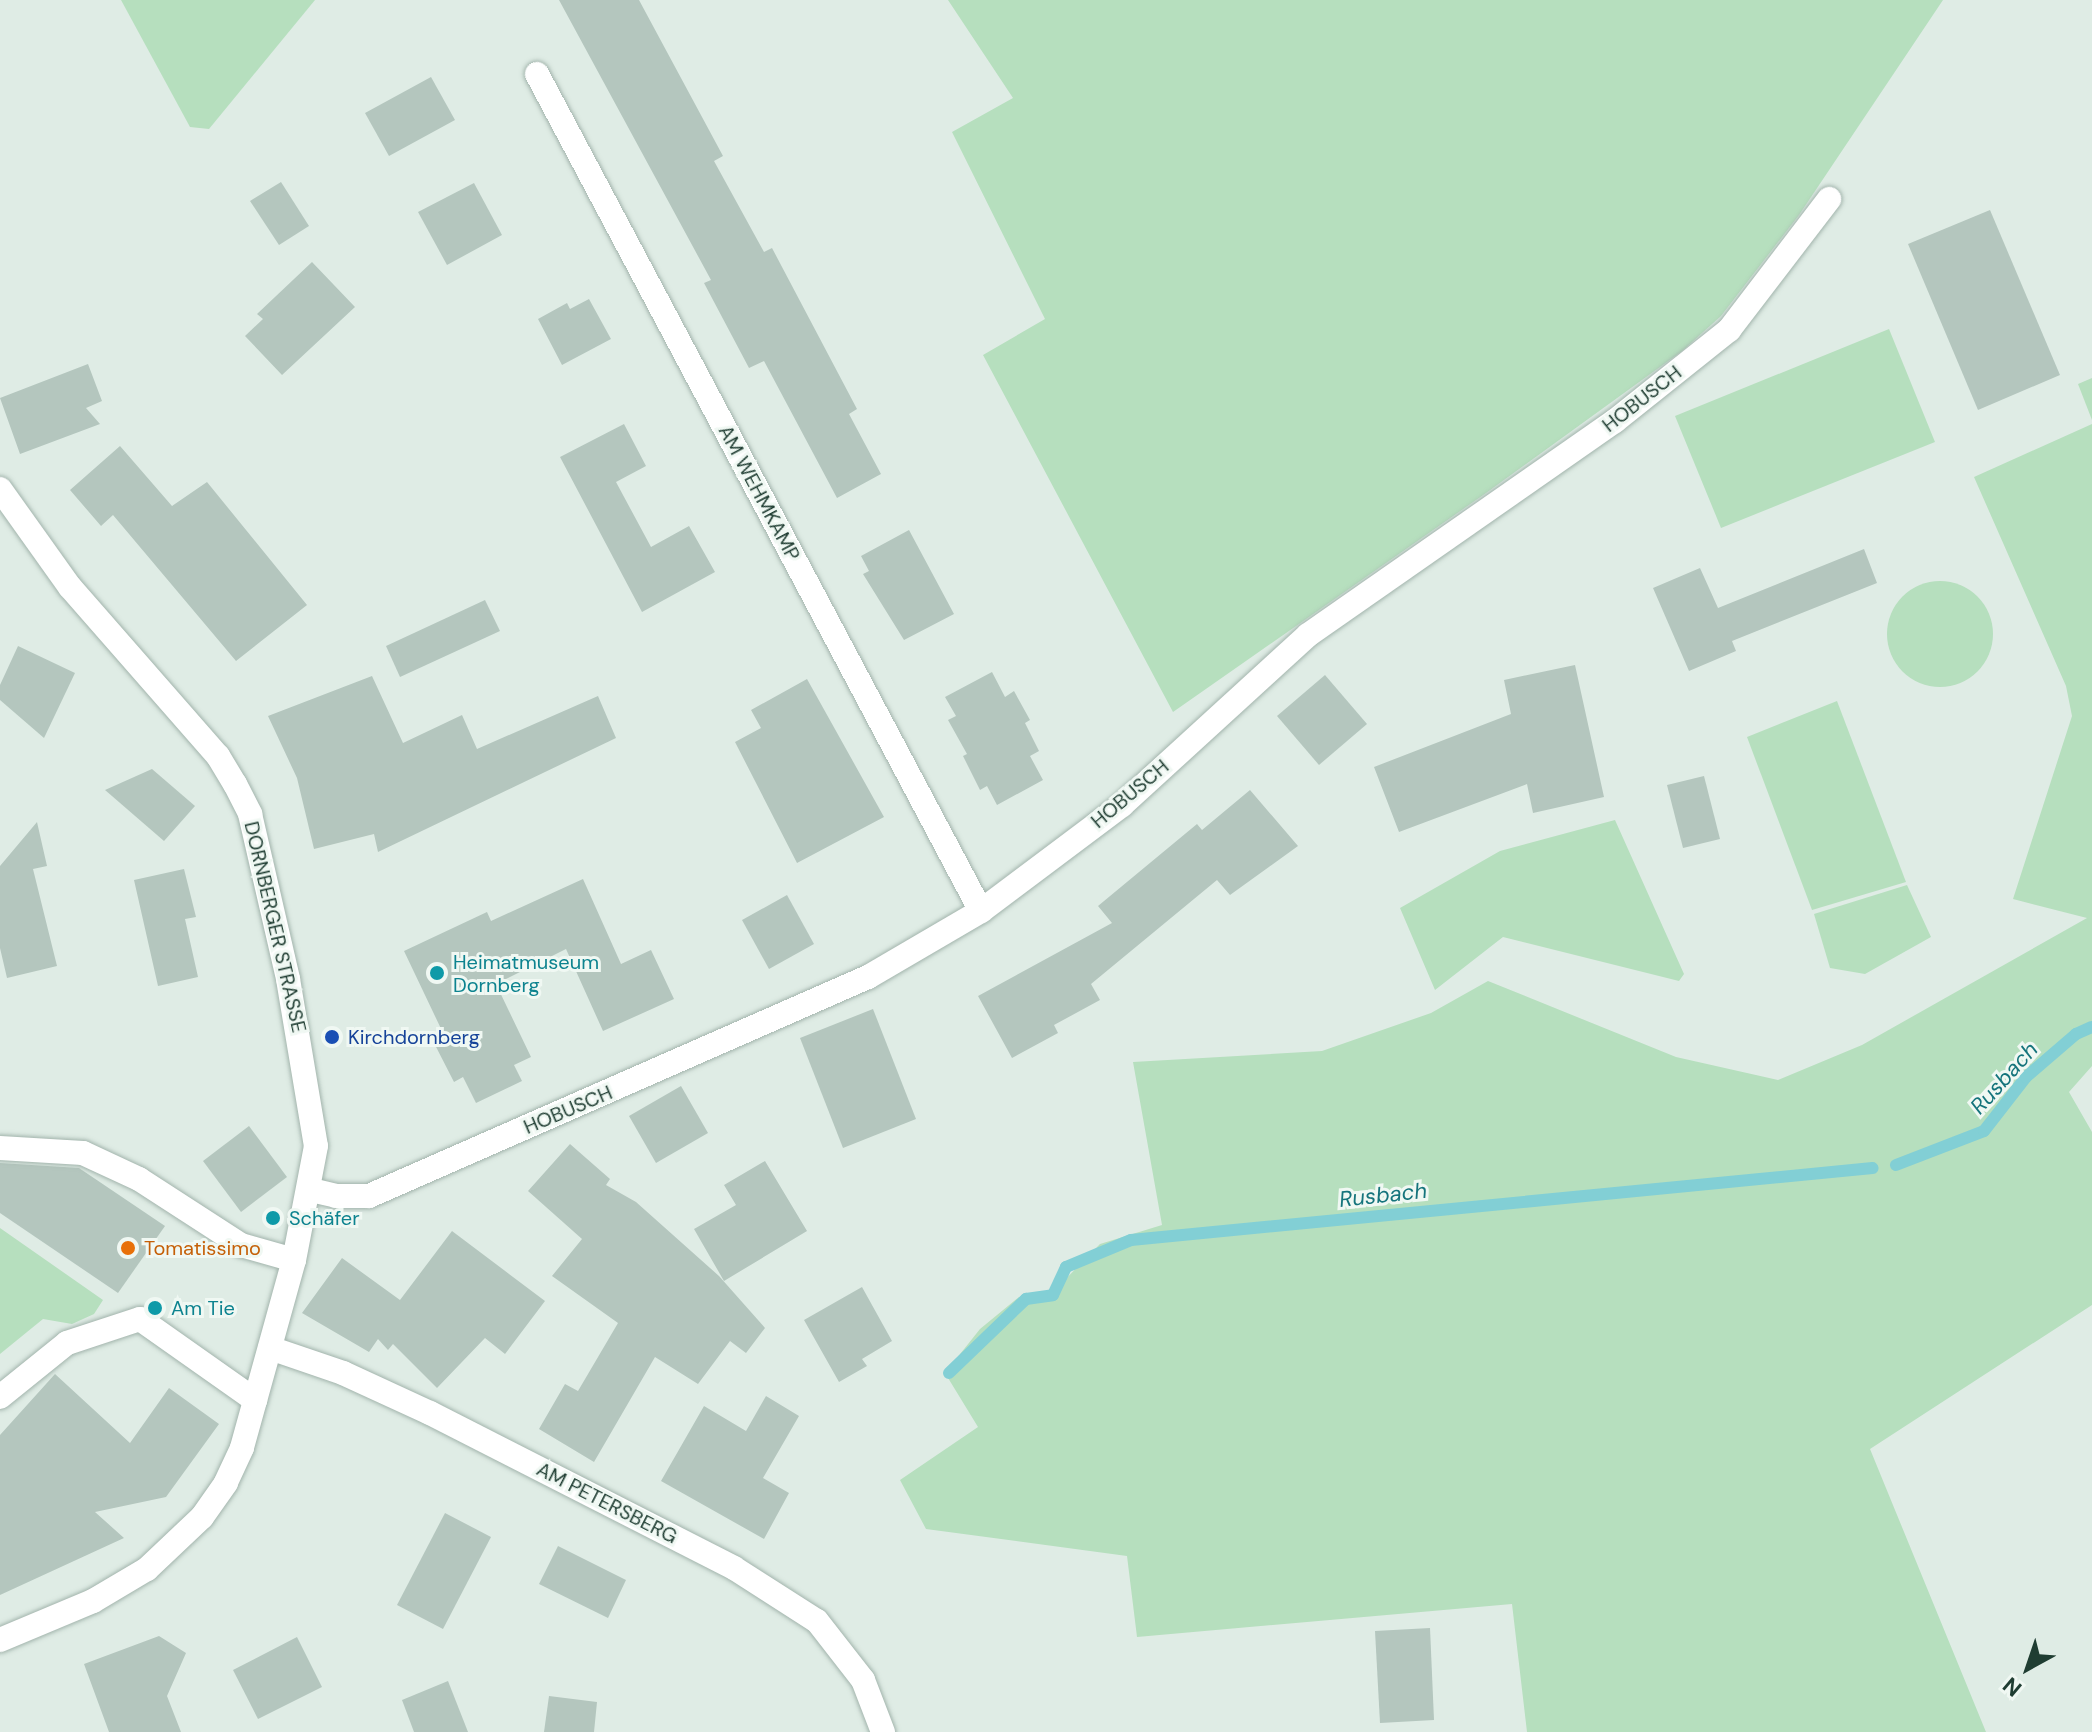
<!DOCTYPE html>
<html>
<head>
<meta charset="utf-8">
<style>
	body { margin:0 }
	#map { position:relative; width:2092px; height:1732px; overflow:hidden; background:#dfece5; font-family:"DM Sans",sans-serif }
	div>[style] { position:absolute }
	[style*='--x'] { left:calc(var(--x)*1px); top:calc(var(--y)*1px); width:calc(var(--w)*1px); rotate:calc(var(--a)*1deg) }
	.green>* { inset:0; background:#b6dfbe }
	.round { border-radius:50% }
	.stream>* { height:12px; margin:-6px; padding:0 6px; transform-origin:6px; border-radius:6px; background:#82cfd5 }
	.building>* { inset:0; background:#b4c6be }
	.roads { filter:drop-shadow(0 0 2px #a2b4ac) drop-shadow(0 0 2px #a2b4ac) }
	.minor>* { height:24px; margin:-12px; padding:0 12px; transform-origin:12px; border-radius:12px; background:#fff }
	.tertiary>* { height:24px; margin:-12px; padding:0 12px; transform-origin:12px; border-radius:12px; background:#fff }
	.dots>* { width:22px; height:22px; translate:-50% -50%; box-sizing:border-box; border:4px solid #f0f8f3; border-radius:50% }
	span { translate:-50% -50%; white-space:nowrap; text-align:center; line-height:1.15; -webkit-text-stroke:6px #f0f8f3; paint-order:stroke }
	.street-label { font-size:20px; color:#1f3d32 }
	.culture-label { font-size:20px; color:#0d838f }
	.left { translate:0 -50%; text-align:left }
	.transit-label { font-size:20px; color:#164399 }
	.food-label { font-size:20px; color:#c56008 }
	.water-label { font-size:22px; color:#15747c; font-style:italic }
	.north { position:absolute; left:1988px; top:1628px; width:80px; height:80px; -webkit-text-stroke:6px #f0f8f3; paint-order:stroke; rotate:220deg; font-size:22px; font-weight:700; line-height:32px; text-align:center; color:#1f3d32 }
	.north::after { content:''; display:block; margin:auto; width:28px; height:36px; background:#1f3d32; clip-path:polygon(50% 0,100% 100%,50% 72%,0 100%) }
</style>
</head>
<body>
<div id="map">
	<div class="green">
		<i style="clip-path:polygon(121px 0,315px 0,209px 129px,190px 127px)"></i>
		<i style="clip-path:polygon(948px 0,1943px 0,1799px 215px,1721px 316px,1682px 351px,1486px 493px,1173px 712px,983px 355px,1045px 319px,952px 132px,1013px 98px)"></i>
		<i style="clip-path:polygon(1889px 329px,1935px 442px,1721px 528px,1675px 416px)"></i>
		<i style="clip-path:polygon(2092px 378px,2092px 420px,2078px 384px)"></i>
		<i style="clip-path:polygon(2092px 424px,2092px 1066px,2069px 1092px,2092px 1132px,2092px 1305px,1870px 1449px,1986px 1732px,1527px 1732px,1512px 1604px,1137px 1637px,1127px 1556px,926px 1529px,900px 1480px,978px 1427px,945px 1373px,980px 1329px,1019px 1297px,1047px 1298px,1100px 1244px,1162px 1225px,1133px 1062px,1322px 1051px,1431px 1013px,1488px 981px,1676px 1057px,1778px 1080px,1862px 1045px,2087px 918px,2013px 899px,2072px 716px,2066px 686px,1974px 477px)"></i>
		<i class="round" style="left:1887px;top:581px;width:106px;height:106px"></i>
		<i style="clip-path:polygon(1837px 701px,1906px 882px,1812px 910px,1747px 737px)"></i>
		<i style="clip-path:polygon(1615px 820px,1684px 974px,1679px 981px,1503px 937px,1435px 990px,1400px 908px,1500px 851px)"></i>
		<i style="clip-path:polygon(1907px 885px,1931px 937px,1865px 974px,1830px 968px,1814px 914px)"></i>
		<i style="clip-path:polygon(0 1228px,103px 1300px,94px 1314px,72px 1324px,43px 1319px,0 1354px)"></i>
	</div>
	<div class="stream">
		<i style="--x:1896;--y:1165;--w:94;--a:-21.1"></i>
		<i style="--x:1984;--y:1131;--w:68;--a:-52.1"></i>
		<i style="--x:2026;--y:1077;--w:66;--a:-40.7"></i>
		<i style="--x:2076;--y:1034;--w:17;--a:-24"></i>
		<i style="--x:949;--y:1373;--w:107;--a:-43.9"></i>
		<i style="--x:1026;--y:1299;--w:27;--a:-8"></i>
		<i style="--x:1053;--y:1295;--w:31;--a:-65"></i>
		<i style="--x:1066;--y:1267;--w:70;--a:-22.6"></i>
		<i style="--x:1131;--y:1240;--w:745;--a:-5.54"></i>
	</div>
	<div class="building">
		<i style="clip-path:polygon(559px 0,639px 0,723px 156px,714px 161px,764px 252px,772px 248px,857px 409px,849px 414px,881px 474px,837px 498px,764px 361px,749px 368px,704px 283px,711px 280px)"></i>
		<i style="clip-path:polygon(431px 77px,455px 120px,389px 156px,365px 113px)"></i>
		<i style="clip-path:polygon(281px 182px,309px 226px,279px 245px,250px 201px)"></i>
		<i style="clip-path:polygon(474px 183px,502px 235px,447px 265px,418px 212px)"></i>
		<i style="clip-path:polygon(1990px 210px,2060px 375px,1978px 410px,1908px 244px)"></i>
		<i style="clip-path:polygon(312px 262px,355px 307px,282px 375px,245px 336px,263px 319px,257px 314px)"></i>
		<i style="clip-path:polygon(589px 299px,611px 339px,562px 365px,538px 319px,567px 303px,570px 309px)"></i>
		<i style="clip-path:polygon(88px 364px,102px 401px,86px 408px,100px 424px,20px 454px,0 398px)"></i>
		<i style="clip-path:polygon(624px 424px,646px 466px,616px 482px,651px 547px,689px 526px,715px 572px,642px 612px,560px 457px)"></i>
		<i style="clip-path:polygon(120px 446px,172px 506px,207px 482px,307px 605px,236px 661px,113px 515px,101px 526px,70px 490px)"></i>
		<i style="clip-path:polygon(909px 530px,954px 614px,904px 640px,863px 574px,869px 571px,861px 556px)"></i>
		<i style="clip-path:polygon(1864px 549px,1877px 583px,1732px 641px,1736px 651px,1689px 671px,1653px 588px,1700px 568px,1718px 608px)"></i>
		<i style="clip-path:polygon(485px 600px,500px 631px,400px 677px,386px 646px)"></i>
		<i style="clip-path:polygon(18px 646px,75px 673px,44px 738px,0 700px,0 685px)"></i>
		<i style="clip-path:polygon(1575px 665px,1604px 797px,1533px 813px,1527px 784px,1399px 832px,1374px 767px,1511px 714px,1504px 680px)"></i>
		<i style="clip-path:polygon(992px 672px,1005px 697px,1014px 691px,1030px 720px,1025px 723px,1039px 751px,1030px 756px,1043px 780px,997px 805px,987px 786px,980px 790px,963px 756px,967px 754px,948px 720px,956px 716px,945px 697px)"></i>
		<i style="clip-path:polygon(1325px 675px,1367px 724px,1319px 765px,1277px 716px)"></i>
		<i style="clip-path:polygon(372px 676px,403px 743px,462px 715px,477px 749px,598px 696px,616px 738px,378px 852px,374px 834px,314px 849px,297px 778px,268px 716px)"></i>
		<i style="clip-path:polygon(807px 679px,884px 817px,797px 863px,735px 742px,761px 728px,751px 710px)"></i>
		<i style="clip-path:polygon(152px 769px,195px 806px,164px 841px,105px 790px)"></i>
		<i style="clip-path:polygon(1704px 776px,1720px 839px,1683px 848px,1667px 785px)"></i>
		<i style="clip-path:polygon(1250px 790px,1298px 846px,1230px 895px,1217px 880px,1091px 984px,1100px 1000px,1054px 1025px,1058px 1033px,1012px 1058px,978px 996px,1112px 923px,1098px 906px,1197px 824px,1202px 830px)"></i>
		<i style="clip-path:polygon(37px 822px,47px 866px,33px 869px,57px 966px,7px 978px,0 948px,0 866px)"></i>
		<i style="clip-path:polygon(184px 869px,196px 917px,185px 919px,198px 977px,158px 986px,134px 880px)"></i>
		<i style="clip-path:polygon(583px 879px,621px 964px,651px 950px,674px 999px,603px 1031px,566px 949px,496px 984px,531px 1057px,514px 1065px,522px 1081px,476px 1103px,463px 1077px,454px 1082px,433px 1041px,444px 1035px,404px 951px,487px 912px,491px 921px)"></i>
		<i style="clip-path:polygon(787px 895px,814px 944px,769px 969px,742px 920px)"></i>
		<i style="clip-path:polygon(873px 1009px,916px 1119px,843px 1148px,800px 1038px)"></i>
		<i style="clip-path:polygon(681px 1086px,708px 1133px,656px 1163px,629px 1116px)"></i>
		<i style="clip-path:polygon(249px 1126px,287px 1177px,241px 1212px,203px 1161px)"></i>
		<i style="clip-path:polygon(570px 1144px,610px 1179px,606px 1185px,636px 1202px,719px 1276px,765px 1328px,746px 1353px,730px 1341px,698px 1384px,655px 1357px,594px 1462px,539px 1429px,565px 1384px,578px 1391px,618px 1323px,552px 1276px,582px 1239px,528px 1191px)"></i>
		<i style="clip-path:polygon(765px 1161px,807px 1231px,724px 1281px,694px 1229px,736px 1205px,724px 1185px)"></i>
		<i style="clip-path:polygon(0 1163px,79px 1168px,165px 1226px,118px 1293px,0 1213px)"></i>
		<i style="clip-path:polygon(452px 1231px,545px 1301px,505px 1354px,485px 1338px,437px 1388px,393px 1344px,388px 1350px,378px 1339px,369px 1352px,302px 1313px,342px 1258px,400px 1300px)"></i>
		<i style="clip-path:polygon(862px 1287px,892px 1341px,862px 1359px,867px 1366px,839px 1382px,804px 1320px)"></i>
		<i style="clip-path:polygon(55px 1374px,130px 1443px,169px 1388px,219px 1424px,166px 1497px,95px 1512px,124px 1538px,0 1595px,0 1435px)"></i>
		<i style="clip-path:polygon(766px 1396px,799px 1416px,763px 1478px,789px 1493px,764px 1539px,661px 1481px,704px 1406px,746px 1431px)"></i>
		<i style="clip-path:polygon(445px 1513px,491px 1537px,443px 1629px,397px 1605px)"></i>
		<i style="clip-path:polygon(558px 1546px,626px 1580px,608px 1618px,539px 1584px)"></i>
		<i style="clip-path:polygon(1430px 1628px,1434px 1720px,1380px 1723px,1375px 1631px)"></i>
		<i style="clip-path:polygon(159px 1636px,186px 1653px,167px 1696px,181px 1732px,109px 1732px,84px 1664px)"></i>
		<i style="clip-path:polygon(297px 1637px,322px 1687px,258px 1719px,233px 1670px)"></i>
		<i style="clip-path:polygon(448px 1681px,468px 1732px,414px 1732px,402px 1700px)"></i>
		<i style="clip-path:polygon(549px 1696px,597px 1702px,594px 1732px,544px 1732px)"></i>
	</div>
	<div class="roads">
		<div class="minor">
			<i style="--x:537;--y:74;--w:947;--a:62.06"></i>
			<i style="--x:0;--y:1148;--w:83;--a:3.4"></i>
			<i style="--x:83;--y:1153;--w:62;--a:24.9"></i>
			<i style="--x:139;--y:1179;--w:121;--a:32.9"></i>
			<i style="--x:241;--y:1245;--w:55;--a:15.8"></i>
			<i style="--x:311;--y:1190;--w:26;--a:13"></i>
			<i style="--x:336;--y:1196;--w:33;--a:0"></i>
			<i style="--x:369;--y:1196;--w:545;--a:-23.7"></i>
			<i style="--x:868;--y:977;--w:131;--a:-30.3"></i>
			<i style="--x:981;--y:911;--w:176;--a:-36.9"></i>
			<i style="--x:1122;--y:805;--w:252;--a:-42.4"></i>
			<i style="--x:1308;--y:635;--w:374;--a:-34.9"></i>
			<i style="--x:1615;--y:421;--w:146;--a:-38.6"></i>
			<i style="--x:1729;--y:330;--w:165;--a:-52.6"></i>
			<i style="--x:270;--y:1348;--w:77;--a:18.9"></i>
			<i style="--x:343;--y:1373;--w:96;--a:24.7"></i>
			<i style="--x:430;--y:1413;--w:341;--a:27"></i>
			<i style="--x:734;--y:1568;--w:98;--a:32.6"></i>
			<i style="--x:817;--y:1621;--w:75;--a:52.1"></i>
			<i style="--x:863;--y:1680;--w:56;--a:69"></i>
			<i style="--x:0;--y:1397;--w:86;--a:-38.9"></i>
			<i style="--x:67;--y:1343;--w:77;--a:-18.2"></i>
			<i style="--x:140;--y:1319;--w:141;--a:35.2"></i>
		</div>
		<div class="tertiary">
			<i style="--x:0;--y:489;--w:120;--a:54.5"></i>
			<i style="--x:70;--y:587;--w:225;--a:48.8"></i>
			<i style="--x:218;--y:756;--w:33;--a:59"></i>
			<i style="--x:235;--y:784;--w:34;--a:63"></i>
			<i style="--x:250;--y:814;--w:169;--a:77"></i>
			<i style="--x:288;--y:979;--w:169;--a:80.5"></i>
			<i style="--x:316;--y:1146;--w:116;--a:100.9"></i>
			<i style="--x:294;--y:1260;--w:195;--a:105.5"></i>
			<i style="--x:242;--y:1448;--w:38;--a:115"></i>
			<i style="--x:226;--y:1483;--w:42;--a:125.2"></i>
			<i style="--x:202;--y:1517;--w:76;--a:136.6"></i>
			<i style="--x:147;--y:1569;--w:63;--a:149.3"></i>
			<i style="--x:93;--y:1601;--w:101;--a:157.2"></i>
		</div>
	</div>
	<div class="dots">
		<i style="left:437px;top:973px;background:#0f9aa8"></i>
		<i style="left:332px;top:1037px;background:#1a4fb4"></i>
		<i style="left:273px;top:1218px;background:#0f9aa8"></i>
		<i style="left:128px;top:1248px;background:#e8710a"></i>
		<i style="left:155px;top:1308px;background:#0f9aa8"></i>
	</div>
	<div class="street-label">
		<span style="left:1642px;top:399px;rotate:-38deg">HOBUSCH</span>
		<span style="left:759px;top:493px;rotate:62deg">AM WEHMKAMP</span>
		<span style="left:1130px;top:794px;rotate:-40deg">HOBUSCH</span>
		<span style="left:275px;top:927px;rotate:77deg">DORNBERGER STRASSE</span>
		<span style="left:568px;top:1110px;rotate:-23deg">HOBUSCH</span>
		<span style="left:607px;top:1503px;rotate:27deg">AM PETERSBERG</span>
	</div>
	<div class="culture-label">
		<span class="left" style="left:453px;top:974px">Heimatmuseum<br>Dornberg</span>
		<span class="left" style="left:289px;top:1218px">Schäfer</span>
		<span class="left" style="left:171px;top:1308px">Am Tie</span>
	</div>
	<div class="transit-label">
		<span class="left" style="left:348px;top:1037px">Kirchdornberg</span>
	</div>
	<div class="food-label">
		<span class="left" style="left:144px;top:1248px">Tomatissimo</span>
	</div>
	<div class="water-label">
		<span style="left:2004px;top:1078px;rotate:-48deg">Rusbach</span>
		<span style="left:1383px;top:1195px;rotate:-6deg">Rusbach</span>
	</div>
	<div class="north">N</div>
</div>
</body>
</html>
